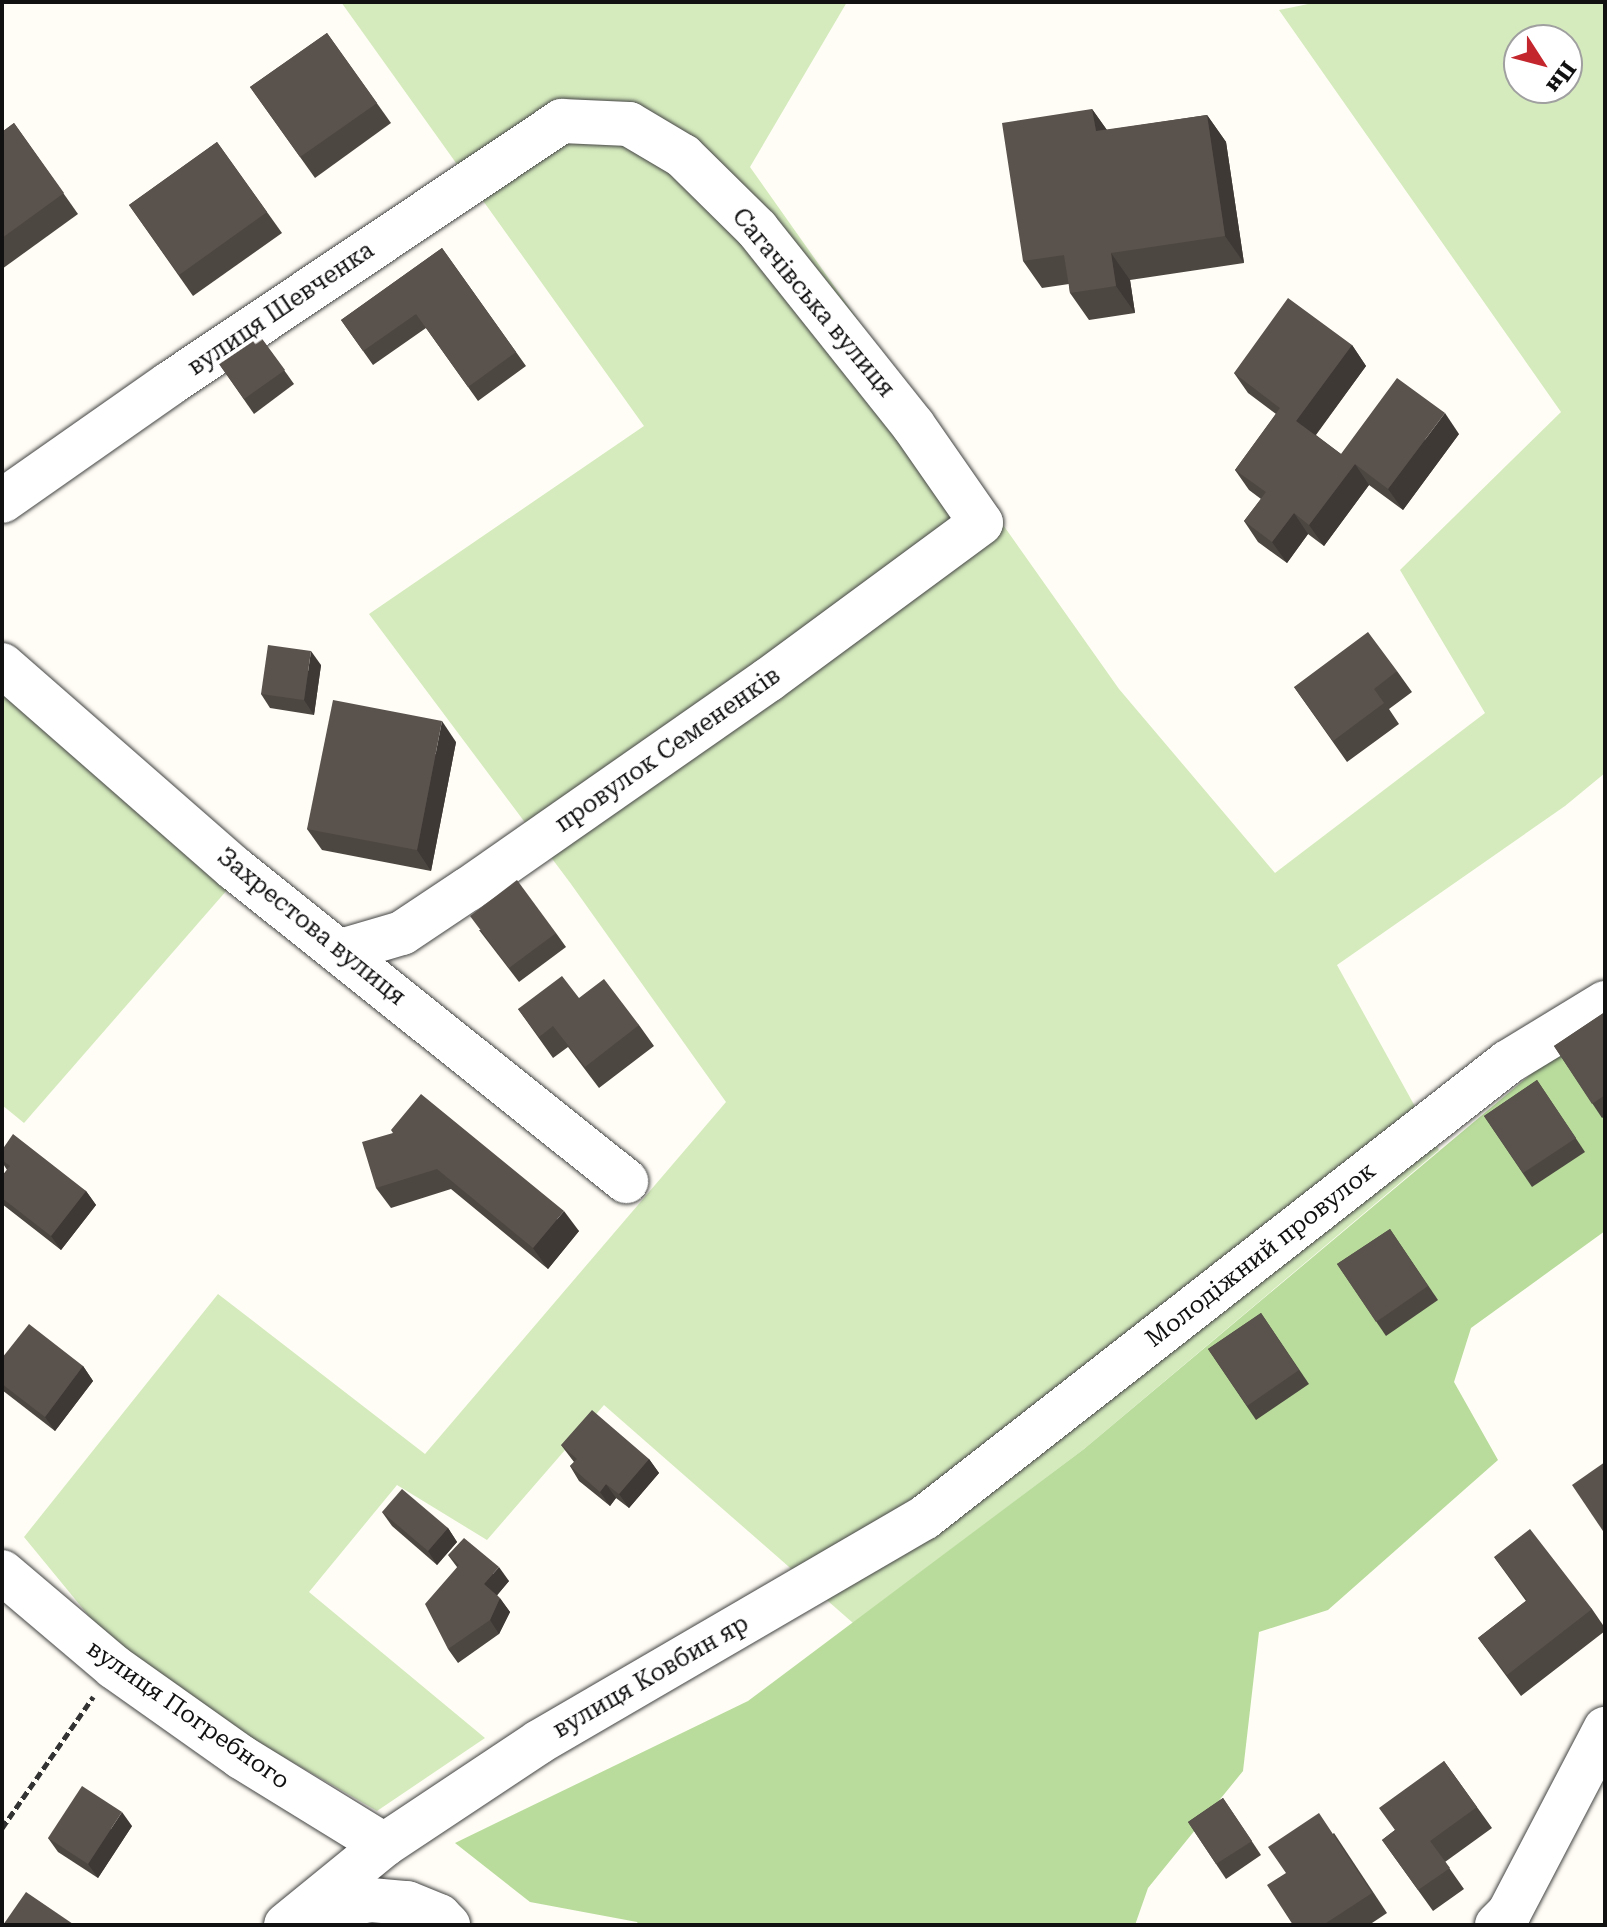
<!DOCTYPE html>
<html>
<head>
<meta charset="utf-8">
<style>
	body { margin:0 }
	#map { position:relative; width:1607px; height:1927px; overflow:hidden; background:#fffdf5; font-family:"Roboto Serif",serif }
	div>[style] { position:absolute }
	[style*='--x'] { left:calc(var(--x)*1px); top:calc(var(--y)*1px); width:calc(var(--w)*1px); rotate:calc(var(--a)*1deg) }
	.green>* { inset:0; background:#d5ebbd }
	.forest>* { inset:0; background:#b9dc9c }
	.path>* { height:5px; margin-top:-2.5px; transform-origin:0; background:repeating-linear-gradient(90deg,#333 0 8px,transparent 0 12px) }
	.roads { filter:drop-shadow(0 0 2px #444) drop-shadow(0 0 2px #444) }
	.minor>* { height:44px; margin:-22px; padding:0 22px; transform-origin:22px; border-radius:22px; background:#fff }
	.wall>* { inset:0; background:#4d4742 }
	.shaded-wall>* { inset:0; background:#3f3936 }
	.building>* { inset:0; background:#5a524d }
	span { translate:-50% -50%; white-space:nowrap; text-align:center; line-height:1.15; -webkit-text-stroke:8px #fff; paint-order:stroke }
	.street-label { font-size:24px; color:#111 }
	.frame { position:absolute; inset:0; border:4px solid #111; pointer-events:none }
	.north { position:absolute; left:1503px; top:24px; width:80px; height:80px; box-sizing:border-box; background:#fff; border:2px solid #a0a0a0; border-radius:50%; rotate:126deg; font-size:22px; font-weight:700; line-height:32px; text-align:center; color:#111 }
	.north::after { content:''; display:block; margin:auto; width:28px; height:36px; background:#c4262e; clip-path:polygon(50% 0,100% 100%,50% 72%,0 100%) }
</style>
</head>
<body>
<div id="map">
	<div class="green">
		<i style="clip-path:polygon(evenodd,341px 2px,847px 2px,750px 167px,1119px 689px,1275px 873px,1485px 713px,1400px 570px,1561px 412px,1279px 10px,1318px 2px,1605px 2px,1605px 773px,1565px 806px,1337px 965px,1439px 1150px,1084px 1449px,853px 1623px,604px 1405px,487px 1540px,397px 1485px,309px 1592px,485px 1738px,377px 1811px,182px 1698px,93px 1621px,24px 1537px,218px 1294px,425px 1454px,726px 1102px,571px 884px,369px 614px,644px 426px,341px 2px,1519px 40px,1567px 40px,1567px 88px,1519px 88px,1519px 40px)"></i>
		<i style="clip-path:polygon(2px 691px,234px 882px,24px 1123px,2px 1105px)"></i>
	</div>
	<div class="forest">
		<i style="clip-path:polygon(1605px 1012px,1605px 1231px,1471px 1328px,1454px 1382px,1498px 1460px,1328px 1610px,1259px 1632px,1243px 1771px,1148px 1888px,1135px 1925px,639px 1925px,637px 1922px,530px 1902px,455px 1843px,748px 1701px,1084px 1449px)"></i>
	</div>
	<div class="path">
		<i style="--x:2;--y:1828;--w:160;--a:-55.2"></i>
	</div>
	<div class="roads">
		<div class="minor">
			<i style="--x:2;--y:501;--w:204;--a:-35"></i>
			<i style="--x:169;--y:384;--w:473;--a:-33.8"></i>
			<i style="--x:562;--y:121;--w:67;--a:2.6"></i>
			<i style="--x:629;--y:124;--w:63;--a:30.7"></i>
			<i style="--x:683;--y:156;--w:104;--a:44.6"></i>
			<i style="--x:757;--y:229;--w:251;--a:51.5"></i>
			<i style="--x:913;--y:425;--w:119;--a:55.2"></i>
			<i style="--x:981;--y:523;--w:265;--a:143.6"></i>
			<i style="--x:768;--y:680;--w:366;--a:145.1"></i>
			<i style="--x:468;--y:889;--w:79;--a:146.3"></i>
			<i style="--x:402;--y:933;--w:64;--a:163.6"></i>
			<i style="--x:2;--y:665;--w:308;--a:41.2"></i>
			<i style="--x:234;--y:868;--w:502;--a:38.61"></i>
			<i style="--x:2;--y:1572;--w:147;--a:40.3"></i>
			<i style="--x:114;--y:1667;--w:156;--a:35.3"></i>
			<i style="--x:241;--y:1757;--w:168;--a:31.6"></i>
			<i style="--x:304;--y:1913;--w:68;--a:-11"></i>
			<i style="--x:371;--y:1900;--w:36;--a:5"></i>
			<i style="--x:407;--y:1903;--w:35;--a:22"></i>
			<i style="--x:439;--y:1916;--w:13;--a:45"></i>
			<i style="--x:286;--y:1925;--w:127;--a:-39.2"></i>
			<i style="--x:384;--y:1845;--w:186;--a:-33.6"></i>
			<i style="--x:539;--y:1742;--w:445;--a:-30.2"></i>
			<i style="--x:924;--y:1518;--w:741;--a:-37.98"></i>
			<i style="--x:1508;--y:1062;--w:114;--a:-31.3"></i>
			<i style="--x:1497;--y:1925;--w:17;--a:-45"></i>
			<i style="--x:1509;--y:1913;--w:208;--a:-62.4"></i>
		</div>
	</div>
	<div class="wall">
		<i style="clip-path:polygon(327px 33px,391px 123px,315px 178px,250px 87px)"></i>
		<i style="clip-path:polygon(1092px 109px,1107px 130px,1207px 115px,1226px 142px,1244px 263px,1130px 280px,1135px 313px,1089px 320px,1070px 293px,1069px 284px,1042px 288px,1023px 261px)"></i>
		<i style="clip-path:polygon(14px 123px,78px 214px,2px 269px,2px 132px)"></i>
		<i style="clip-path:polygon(217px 142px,282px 233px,193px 296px,129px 205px)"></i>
		<i style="clip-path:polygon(442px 248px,526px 366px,478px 401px,426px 328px,373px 365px,341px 320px)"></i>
		<i style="clip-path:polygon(257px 332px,294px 384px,254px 414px,217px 361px)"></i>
		<i style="clip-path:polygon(1352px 345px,1366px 366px,1316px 435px,1341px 454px,1459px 434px,1403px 510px,1369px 485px,1324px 546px,1308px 534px,1287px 563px,1258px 542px,1244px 521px,1261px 499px,1249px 490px,1235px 470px,1276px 414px,1248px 393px,1234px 373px)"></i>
		<i style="clip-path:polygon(321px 665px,314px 715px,270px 708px,261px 694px)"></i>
		<i style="clip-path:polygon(1397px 671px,1412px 692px,1389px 709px,1399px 724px,1347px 762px,1294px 687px)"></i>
		<i style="clip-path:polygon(456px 742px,431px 871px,322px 850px,307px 829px)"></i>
		<i style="clip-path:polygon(479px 930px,556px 933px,566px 947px,519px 982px)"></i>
		<i style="clip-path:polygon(579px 998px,639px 1025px,654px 1046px,599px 1088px,568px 1047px,553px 1058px,518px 1009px)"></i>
		<i style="clip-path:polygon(1605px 1012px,1605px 1116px,1602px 1118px,1554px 1046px)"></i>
		<i style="clip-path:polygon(1537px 1080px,1585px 1152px,1532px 1187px,1484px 1116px)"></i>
		<i style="clip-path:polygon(393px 1133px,579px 1231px,548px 1269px,451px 1189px,391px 1208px,376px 1188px)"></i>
		<i style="clip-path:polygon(2px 1150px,86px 1191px,96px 1205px,61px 1250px,2px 1204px,2px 1176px,7px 1170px,2px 1162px)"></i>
		<i style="clip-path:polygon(1390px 1229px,1438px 1300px,1386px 1336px,1337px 1264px)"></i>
		<i style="clip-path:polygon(1261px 1313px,1309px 1384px,1256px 1420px,1208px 1349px)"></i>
		<i style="clip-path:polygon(2px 1358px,83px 1366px,93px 1381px,55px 1431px,2px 1390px)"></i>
		<i style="clip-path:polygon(561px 1445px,649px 1459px,659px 1473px,629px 1508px,616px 1498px,610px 1506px,579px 1481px,570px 1466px,574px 1462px)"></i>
		<i style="clip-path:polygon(382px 1512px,448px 1528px,457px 1542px,437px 1565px,392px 1526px)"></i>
		<i style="clip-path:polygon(448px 1555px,509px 1581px,497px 1595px,510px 1612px,499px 1634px,458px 1663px,448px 1649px,457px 1567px)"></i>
		<i style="clip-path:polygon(1494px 1557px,1592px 1609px,1605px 1628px,1605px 1631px,1521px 1696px,1478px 1638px,1526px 1601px)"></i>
		<i style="clip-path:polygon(1444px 1761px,1492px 1828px,1445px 1862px,1464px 1889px,1433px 1911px,1382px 1840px,1395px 1830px)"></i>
		<i style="clip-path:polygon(1223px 1798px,1261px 1855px,1226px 1879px,1188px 1822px)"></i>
		<i style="clip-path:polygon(132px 1826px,98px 1878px,58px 1852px,48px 1838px)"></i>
		<i style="clip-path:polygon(1334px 1833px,1387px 1913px,1369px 1925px,1293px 1925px,1286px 1873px)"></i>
	</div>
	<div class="shaded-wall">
		<i style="clip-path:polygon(1092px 109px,1111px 136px,1096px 131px)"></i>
		<i style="clip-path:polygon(1207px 115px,1226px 142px,1244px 263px,1225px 236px)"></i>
		<i style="clip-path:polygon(1111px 253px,1130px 280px,1135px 313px,1116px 286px)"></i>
		<i style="clip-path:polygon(1352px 345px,1366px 366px,1311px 441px,1296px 421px)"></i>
		<i style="clip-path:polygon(1445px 413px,1459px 434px,1403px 510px,1388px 489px)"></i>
		<i style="clip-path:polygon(1355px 464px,1369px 485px,1324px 546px,1309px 525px)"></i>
		<i style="clip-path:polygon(1294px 513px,1308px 534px,1287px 563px,1272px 542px)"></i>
		<i style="clip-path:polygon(311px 651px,321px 665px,314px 715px,304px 700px)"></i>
		<i style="clip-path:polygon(442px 721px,456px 742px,431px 871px,417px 850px)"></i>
		<i style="clip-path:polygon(86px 1191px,96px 1205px,61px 1250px,51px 1236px)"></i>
		<i style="clip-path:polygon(564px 1211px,579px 1231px,548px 1269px,533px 1248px)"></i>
		<i style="clip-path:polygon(83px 1366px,93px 1381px,55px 1431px,45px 1417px)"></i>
		<i style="clip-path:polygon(649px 1459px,659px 1473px,629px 1508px,619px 1494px)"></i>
		<i style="clip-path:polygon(606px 1484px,616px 1498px,610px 1506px,600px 1492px)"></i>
		<i style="clip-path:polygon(448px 1528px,457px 1542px,437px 1565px,428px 1551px)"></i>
		<i style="clip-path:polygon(499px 1567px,509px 1581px,494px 1599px,484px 1584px)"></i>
		<i style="clip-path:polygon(500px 1598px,510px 1612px,499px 1634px,490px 1620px)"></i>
		<i style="clip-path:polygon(122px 1812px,132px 1826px,98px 1878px,88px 1864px)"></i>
	</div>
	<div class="building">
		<i style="clip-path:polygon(327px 33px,377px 103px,300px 157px,250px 87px)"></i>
		<i style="clip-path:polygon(1092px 109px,1096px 131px,1207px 115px,1225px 236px,1111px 253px,1116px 286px,1070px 293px,1064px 255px,1023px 261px,1002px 123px)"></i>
		<i style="clip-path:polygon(14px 123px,64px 193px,2px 238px,2px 132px)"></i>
		<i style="clip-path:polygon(217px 142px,267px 212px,179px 275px,129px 205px)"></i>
		<i style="clip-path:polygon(442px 248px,516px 352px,468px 387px,416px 314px,363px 351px,341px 320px)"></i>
		<i style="clip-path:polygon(1288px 298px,1352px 345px,1296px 421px,1341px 454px,1397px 378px,1445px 413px,1388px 489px,1355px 464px,1309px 525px,1294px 513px,1272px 542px,1244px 521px,1266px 492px,1235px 470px,1280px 408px,1234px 373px)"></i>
		<i style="clip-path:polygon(257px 332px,285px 370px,244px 399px,217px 361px)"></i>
		<i style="clip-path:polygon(1368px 632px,1397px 671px,1374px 689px,1384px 703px,1333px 741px,1294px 687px)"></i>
		<i style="clip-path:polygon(268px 645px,311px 651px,304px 700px,261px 694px)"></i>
		<i style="clip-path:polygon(333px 700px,442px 721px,417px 850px,307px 829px)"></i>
		<i style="clip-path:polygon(517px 880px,556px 933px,509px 968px,470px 916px)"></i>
		<i style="clip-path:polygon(562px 976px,579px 998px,604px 979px,639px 1025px,585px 1067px,553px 1026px,539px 1037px,518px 1009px)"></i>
		<i style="clip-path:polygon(1605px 1012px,1605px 1095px,1592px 1104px,1554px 1046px)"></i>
		<i style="clip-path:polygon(1537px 1080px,1576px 1138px,1523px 1173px,1484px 1116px)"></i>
		<i style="clip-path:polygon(421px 1094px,564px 1211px,533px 1248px,437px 1169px,376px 1188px,362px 1142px,393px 1133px,391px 1130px)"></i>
		<i style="clip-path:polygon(13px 1134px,86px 1191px,51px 1236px,2px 1198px,2px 1176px,10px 1166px,2px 1160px,2px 1150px)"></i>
		<i style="clip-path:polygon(1390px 1229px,1428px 1286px,1376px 1322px,1337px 1264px)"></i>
		<i style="clip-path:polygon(1261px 1313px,1299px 1370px,1247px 1406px,1208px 1349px)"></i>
		<i style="clip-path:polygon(29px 1324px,83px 1366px,45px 1417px,2px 1384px,2px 1358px)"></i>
		<i style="clip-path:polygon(592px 1410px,649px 1459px,619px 1494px,606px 1484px,600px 1492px,570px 1466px,577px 1459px,561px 1445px)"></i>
		<i style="clip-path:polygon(1605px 1462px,1605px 1534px,1572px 1485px)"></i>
		<i style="clip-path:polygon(402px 1489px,448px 1528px,428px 1551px,382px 1512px)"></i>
		<i style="clip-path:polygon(1530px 1529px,1592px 1609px,1507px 1675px,1478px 1638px,1527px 1600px,1494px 1557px)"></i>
		<i style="clip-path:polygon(464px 1538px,499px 1567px,484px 1584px,500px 1598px,490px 1620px,448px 1649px,425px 1604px,459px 1565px,448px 1555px)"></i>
		<i style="clip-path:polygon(1444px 1761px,1477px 1807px,1430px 1841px,1450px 1868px,1418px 1890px,1382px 1840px,1395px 1830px,1379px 1808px)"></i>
		<i style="clip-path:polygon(82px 1786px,122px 1812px,88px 1864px,48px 1838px)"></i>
		<i style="clip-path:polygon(1223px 1798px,1252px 1841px,1216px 1864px,1188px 1822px)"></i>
		<i style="clip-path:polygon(1319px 1813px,1372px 1893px,1323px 1925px,1293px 1925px,1267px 1885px,1286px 1873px,1268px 1847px)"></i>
		<i style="clip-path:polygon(26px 1892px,73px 1924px,72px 1925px,3px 1925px)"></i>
	</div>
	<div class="street-label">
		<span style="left:813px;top:303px;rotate:50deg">Сагачівська вулиця</span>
		<span style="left:281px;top:309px;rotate:-34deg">вулиця Шевченка</span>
		<span style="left:668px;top:750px;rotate:-35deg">провулок Семененків</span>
		<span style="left:311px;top:927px;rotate:39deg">Захрестова вулиця</span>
		<span style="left:1261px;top:1255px;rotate:-38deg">Молодіжний провулок</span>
		<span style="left:651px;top:1677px;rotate:-30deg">вулиця Ковбин яр</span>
		<span style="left:188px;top:1715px;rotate:35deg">вулиця Погребного</span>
	</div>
	<div class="frame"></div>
	<div class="north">Пн</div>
</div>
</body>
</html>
